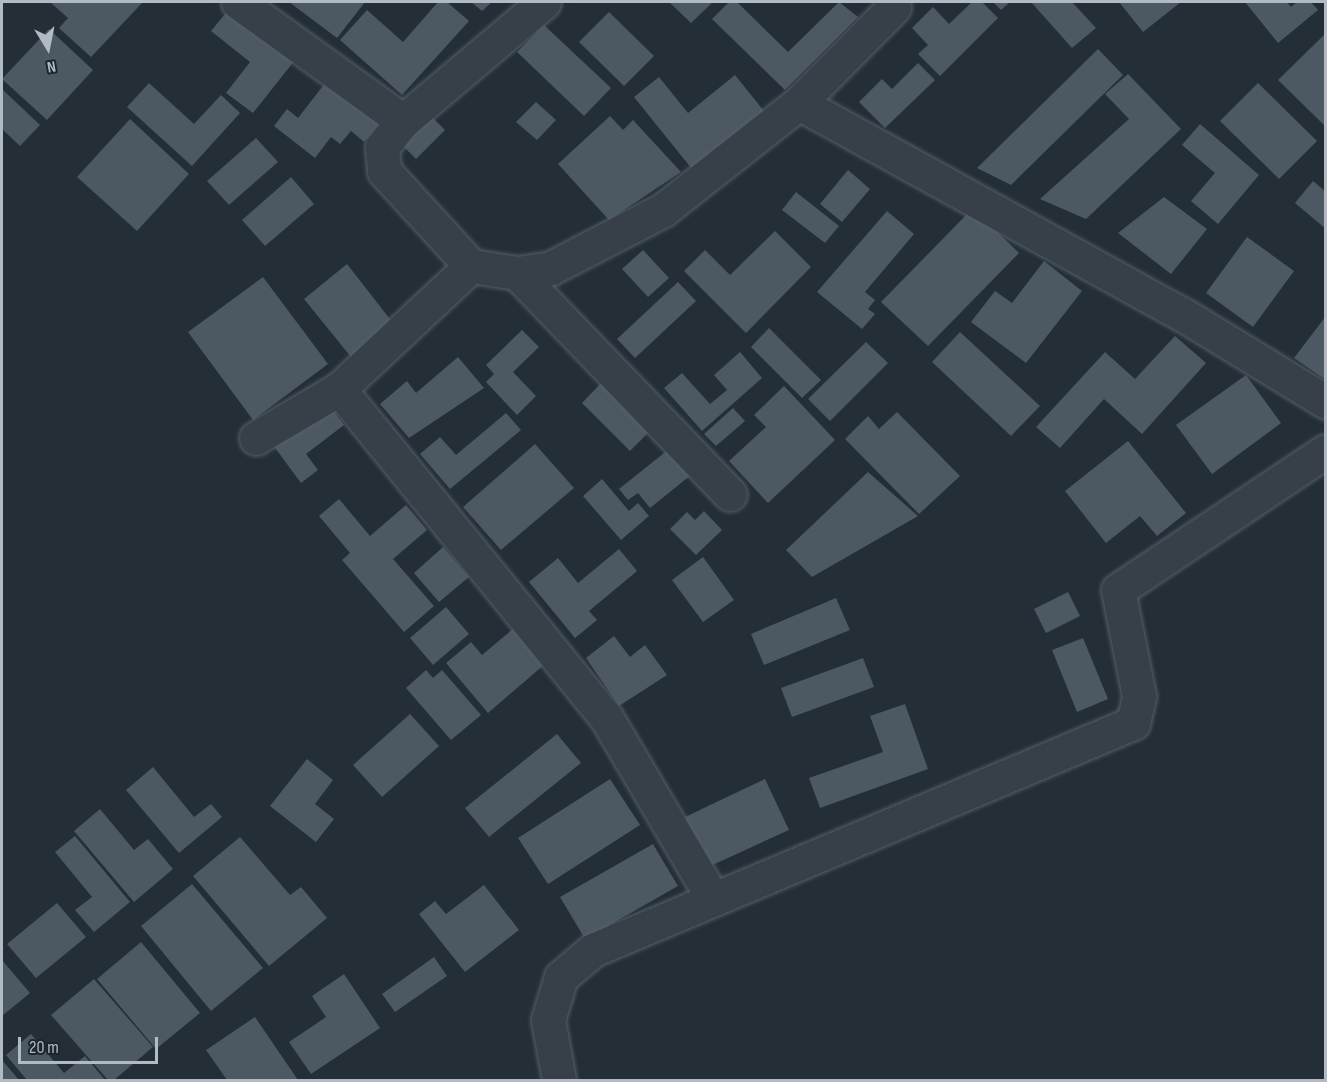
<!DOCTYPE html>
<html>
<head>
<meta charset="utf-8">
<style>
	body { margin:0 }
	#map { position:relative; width:1327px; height:1082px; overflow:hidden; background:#232e37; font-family:"Sofia Sans Condensed",sans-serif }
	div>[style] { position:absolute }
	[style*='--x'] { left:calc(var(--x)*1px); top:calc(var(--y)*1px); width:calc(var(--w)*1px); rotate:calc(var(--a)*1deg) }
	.building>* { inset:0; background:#4c5963 }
	.roads { filter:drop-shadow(0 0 2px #555e66) drop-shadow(0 0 2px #555e66) }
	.minor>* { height:33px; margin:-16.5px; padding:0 16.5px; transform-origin:16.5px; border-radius:16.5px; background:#374048 }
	span { translate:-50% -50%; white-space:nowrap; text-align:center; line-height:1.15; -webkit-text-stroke:4.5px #1c252c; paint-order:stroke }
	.frame { position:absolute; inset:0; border:3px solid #b2bbc4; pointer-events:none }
	.north { position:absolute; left:18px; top:18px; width:60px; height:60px; -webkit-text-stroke:4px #1c252c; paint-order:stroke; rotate:170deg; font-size:16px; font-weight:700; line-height:24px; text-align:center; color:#b2bbc4 }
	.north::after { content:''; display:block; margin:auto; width:21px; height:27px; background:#b2bbc4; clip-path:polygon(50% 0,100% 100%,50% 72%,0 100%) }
	.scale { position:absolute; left:18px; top:1037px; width:140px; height:27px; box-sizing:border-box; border:3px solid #b2bbc4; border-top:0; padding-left:8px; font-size:18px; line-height:21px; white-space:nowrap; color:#b2bbc4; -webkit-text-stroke:4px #1c252c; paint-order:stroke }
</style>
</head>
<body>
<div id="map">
	<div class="building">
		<i style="clip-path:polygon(50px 2px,143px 2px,91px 57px,59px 28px,68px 18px)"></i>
		<i style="clip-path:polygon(289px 2px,365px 2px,337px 38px)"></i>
		<i style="clip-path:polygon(438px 2px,447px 2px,469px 21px,402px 95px,340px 40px,367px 10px,403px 42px)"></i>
		<i style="clip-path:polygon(471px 2px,492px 2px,482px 11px)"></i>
		<i style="clip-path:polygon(669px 2px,713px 2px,691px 23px)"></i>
		<i style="clip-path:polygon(729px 2px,737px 2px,788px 52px,839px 2px,858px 17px,785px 90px,712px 19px)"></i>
		<i style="clip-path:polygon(972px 2px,982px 2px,998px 18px,940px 76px,918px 54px,928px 45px,912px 28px,933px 7px,949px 24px)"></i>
		<i style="clip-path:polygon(993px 2px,1010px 2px,1001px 10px)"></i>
		<i style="clip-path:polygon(1031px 2px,1072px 2px,1096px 28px,1072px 48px)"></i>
		<i style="clip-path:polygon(1119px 2px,1181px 2px,1143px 32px)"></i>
		<i style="clip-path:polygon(1245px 2px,1287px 2px,1291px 7px,1297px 2px,1311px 2px,1318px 10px,1278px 43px)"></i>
		<i style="clip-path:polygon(230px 8px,295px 60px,253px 113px,226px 93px,250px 62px,211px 31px)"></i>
		<i style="clip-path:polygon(609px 12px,654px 56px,624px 86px,579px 42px)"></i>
		<i style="clip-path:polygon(544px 25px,611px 88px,584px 116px,517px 52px)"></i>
		<i style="clip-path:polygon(49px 29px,93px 70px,47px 120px,2px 79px)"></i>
		<i style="clip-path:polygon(1326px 33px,1326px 127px,1278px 80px)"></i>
		<i style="clip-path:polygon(1098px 49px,1123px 75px,1011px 185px,977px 168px)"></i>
		<i style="clip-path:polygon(918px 63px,935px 80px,885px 128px,859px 102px,882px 79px,892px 89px)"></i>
		<i style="clip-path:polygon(1128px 74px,1181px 129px,1086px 219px,1040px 199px,1129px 119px,1105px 94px)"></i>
		<i style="clip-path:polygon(735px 75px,764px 111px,692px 169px,634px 97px,659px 77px,688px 113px)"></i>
		<i style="clip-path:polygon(329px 78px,382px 120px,364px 142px,351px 131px,340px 144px,331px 137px,315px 158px,274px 126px,287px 109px,298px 118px)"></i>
		<i style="clip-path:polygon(149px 83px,194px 124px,221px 95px,240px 113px,192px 166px,127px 107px)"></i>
		<i style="clip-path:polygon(1258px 83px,1317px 141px,1279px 179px,1220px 121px)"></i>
		<i style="clip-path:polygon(2px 89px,40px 125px,20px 146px,2px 129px)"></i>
		<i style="clip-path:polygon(536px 102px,556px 120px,537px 140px,516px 122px)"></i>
		<i style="clip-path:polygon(428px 113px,445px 130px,416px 159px,399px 142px)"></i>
		<i style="clip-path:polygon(610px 116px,623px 130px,633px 120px,681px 172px,609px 220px,558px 164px)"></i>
		<i style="clip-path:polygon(130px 119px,189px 174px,137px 231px,77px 177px)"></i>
		<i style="clip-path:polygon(1200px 124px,1259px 175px,1218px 224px,1191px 201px,1215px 173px,1182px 145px)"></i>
		<i style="clip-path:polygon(256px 138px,278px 162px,229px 205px,207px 181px)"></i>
		<i style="clip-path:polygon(848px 170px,870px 189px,842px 222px,820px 204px)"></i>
		<i style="clip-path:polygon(291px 177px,314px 204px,265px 246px,242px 220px)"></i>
		<i style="clip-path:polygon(1313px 181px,1326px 192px,1326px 229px,1295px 203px)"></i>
		<i style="clip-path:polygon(796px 192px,839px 226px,825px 243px,782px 210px)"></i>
		<i style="clip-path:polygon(1164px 197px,1207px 229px,1171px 274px,1118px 233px)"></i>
		<i style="clip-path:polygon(973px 208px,1019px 253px,928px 346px,881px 302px)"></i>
		<i style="clip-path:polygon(887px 211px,914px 234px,865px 292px,875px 300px,868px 309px,875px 314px,862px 329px,817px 292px)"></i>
		<i style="clip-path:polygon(775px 231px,811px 267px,746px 333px,684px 271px,705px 250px,730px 275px)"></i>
		<i style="clip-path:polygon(1247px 237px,1294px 271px,1253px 327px,1206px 293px)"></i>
		<i style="clip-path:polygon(643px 250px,669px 278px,648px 297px,622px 269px)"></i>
		<i style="clip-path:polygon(1044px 261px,1082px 291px,1026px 363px,971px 322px,995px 291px,1012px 303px)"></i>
		<i style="clip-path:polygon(347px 264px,393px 323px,351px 357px,304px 299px)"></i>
		<i style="clip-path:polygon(263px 277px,328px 364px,253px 420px,188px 332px)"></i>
		<i style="clip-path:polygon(678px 282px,696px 301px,635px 358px,617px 339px)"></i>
		<i style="clip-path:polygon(1326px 316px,1326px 380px,1294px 358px)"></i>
		<i style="clip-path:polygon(769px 328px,821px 380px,802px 398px,751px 347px)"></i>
		<i style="clip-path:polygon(522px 330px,539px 347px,513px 372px,536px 396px,517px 415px,486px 382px,494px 374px,486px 365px)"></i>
		<i style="clip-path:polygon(960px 332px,1040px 406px,1011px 436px,932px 362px)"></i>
		<i style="clip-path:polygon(1175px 336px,1206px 363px,1142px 434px,1104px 399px,1060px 448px,1036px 427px,1105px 352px,1135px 379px)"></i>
		<i style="clip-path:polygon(866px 342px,888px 363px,830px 421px,808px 399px)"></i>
		<i style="clip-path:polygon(740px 352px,762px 378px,702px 431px,664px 388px,682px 373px,710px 404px,727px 390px,714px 375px)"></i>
		<i style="clip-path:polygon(458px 357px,484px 388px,409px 438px,380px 404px,407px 381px,416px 393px)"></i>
		<i style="clip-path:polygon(1246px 375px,1281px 423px,1212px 474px,1176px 425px)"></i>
		<i style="clip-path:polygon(604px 380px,653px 428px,630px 451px,582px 403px)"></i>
		<i style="clip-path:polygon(784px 386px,835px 440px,768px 503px,729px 461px,766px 427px,754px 415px)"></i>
		<i style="clip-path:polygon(328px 404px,344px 425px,306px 454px,318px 470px,301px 483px,273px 445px)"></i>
		<i style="clip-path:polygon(733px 408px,745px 421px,716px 446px,704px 434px)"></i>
		<i style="clip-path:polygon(897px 412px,960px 476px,919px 514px,845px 439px,868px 416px,879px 429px)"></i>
		<i style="clip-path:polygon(506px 413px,521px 430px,450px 489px,420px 454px,440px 437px,456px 455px)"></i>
		<i style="clip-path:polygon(1128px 441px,1186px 513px,1157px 536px,1140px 516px,1106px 543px,1065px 491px)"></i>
		<i style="clip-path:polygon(535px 444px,574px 488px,501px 550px,463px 507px)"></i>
		<i style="clip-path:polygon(669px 449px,691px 475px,650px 508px,638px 493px,628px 500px,619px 489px)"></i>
		<i style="clip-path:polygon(868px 472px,918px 516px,812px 577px,786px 550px)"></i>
		<i style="clip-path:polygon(602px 479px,629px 511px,638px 503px,649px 516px,621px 540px,583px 496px)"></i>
		<i style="clip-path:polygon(339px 499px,370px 536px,406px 505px,427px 530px,393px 559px,434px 606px,404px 632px,342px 560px,350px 553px,319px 516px)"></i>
		<i style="clip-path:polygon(704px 511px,722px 530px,696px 555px,670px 529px,687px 512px,695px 520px)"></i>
		<i style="clip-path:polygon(443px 547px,469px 577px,439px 602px,414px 573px)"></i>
		<i style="clip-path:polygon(619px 549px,637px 571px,589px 611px,597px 620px,575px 638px,529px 582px,558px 558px,578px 583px)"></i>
		<i style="clip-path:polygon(703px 557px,734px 600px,703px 622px,672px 580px)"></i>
		<i style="clip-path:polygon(1068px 592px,1080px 616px,1046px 633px,1034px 609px)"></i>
		<i style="clip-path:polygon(836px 598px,850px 630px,764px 665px,751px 634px)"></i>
		<i style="clip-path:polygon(446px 607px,469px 634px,433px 665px,410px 638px)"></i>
		<i style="clip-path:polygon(514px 628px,545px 664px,488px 713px,446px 663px,471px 642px,482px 655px)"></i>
		<i style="clip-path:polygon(614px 636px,630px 657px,645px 645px,667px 675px,619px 706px,586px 658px)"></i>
		<i style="clip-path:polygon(1083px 638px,1108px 699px,1077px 712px,1052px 650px)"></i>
		<i style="clip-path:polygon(863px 658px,874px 687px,792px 717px,781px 688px)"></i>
		<i style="clip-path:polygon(426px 670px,433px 678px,442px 670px,481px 715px,451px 740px,406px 688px)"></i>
		<i style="clip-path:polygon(905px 704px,928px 769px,820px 808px,809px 778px,883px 752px,870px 716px)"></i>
		<i style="clip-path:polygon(410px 714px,439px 746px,382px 797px,353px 765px)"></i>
		<i style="clip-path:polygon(557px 734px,581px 763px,489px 837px,465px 808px)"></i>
		<i style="clip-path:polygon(307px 759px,333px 780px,315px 804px,334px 819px,316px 842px,270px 806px)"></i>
		<i style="clip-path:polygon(153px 767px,194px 817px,211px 804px,222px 817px,179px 853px,126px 790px)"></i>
		<i style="clip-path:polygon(610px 779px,640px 825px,548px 884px,518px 838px)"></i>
		<i style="clip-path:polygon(765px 779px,789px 830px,708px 867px,685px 817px)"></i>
		<i style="clip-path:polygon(100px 809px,134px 850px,148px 839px,173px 869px,134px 902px,74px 831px)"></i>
		<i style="clip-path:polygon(75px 836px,130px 902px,94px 932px,75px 910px,92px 897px,55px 852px)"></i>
		<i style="clip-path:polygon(240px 837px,290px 895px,301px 887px,327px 918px,269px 966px,193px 876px)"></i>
		<i style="clip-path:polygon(653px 844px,678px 886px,585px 939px,560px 897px)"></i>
		<i style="clip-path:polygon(192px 884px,263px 968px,211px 1011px,141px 926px)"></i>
		<i style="clip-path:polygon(484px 885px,519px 930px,465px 972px,419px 914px,435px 901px,446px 914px)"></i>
		<i style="clip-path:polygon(57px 903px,86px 937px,36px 978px,7px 944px)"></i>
		<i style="clip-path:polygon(141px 942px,200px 1013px,156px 1049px,97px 979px)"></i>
		<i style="clip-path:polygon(434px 957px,447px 976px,395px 1012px,382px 994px)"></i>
		<i style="clip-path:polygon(2px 960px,30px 993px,2px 1016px)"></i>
		<i style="clip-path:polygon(344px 974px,380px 1028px,311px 1074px,289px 1042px,326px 1017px,312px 996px)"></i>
		<i style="clip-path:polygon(94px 979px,153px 1047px,114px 1080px,108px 1080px,51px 1015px)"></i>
		<i style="clip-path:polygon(255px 1017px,298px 1080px,227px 1080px,206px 1050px)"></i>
		<i style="clip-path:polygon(31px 1034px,64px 1073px,85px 1056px,105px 1080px,27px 1080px,6px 1055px)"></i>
		<i style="clip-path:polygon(2px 1060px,19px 1080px,2px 1080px)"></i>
	</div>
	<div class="roads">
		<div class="minor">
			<i style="--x:238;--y:2;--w:203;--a:35.8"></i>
			<i style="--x:544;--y:2;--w:185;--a:139.8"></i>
			<i style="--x:403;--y:121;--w:33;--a:129"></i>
			<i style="--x:382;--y:147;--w:24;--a:85"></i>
			<i style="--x:384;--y:171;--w:129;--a:47.5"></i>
			<i style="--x:471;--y:266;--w:47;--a:8.7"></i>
			<i style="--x:517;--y:273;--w:34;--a:-8"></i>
			<i style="--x:551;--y:268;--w:126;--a:-27.4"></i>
			<i style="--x:663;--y:210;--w:173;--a:-38.2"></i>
			<i style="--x:799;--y:103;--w:135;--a:-45.3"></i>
			<i style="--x:799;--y:103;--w:437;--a:28.9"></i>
			<i style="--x:1182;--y:314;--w:169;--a:31.4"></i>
			<i style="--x:517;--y:273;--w:307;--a:46.1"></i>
			<i style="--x:339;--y:389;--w:423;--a:50.9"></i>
			<i style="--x:606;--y:717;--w:211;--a:59.5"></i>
			<i style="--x:256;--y:438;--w:96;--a:-30.6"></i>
			<i style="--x:339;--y:389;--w:180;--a:-43"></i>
			<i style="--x:559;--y:1080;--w:61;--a:-100.4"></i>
			<i style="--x:548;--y:1020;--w:45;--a:-73.2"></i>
			<i style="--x:561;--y:977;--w:42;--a:-40.2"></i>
			<i style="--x:593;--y:950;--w:586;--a:-22.8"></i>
			<i style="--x:1133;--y:723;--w:28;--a:-77"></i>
			<i style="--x:1139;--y:696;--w:108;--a:-101.2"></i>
			<i style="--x:1118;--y:590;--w:250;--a:-33.8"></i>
		</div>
	</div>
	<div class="frame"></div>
	<div class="north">N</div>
	<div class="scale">20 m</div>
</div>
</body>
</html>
